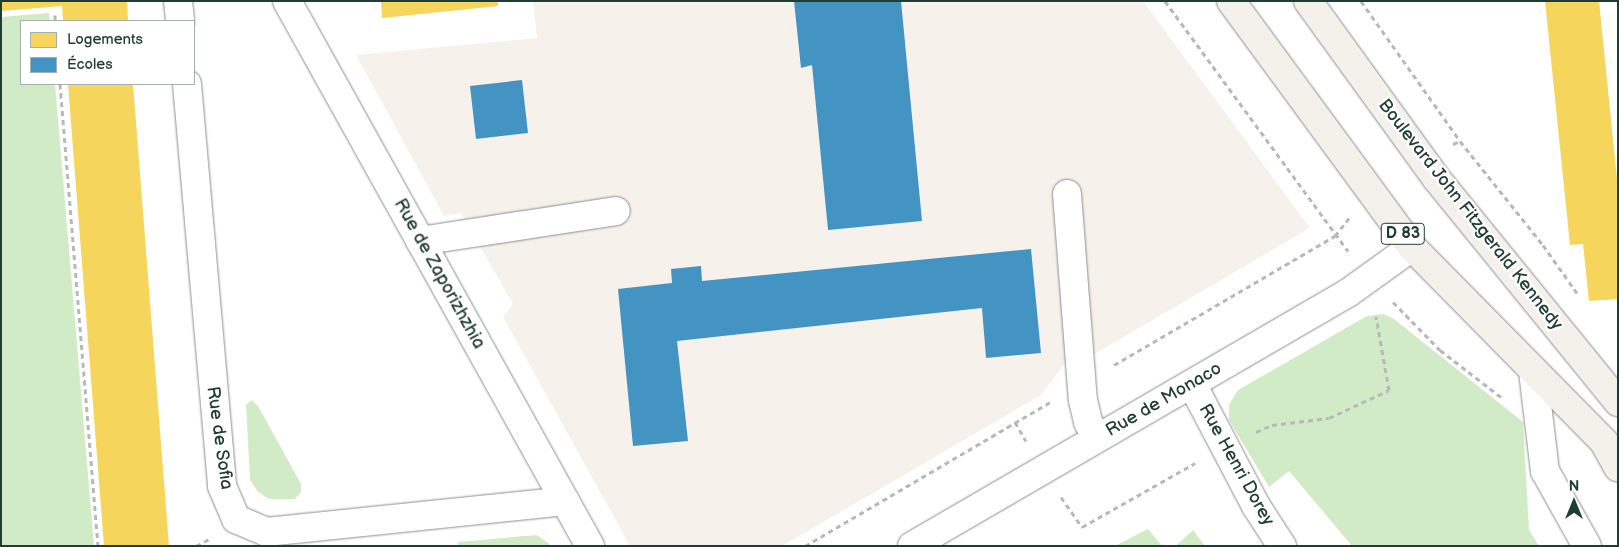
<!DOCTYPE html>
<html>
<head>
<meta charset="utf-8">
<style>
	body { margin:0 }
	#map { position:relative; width:1619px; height:547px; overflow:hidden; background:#fff; font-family:"Balsamiq Sans",sans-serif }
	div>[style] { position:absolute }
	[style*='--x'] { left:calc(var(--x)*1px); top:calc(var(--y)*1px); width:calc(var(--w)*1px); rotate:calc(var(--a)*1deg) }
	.built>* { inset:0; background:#f6f2eb }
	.green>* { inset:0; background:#d1ebc7 }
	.homes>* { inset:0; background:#f6d55c }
	.schools>* { inset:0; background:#4393c3 }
	.path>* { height:3px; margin-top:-1.5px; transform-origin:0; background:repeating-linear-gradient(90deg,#b6b9b8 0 5px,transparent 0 9px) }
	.roads { filter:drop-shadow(0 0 1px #898f8d) drop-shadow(0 0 1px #898f8d) }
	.minor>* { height:28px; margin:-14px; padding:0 14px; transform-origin:14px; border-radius:14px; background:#fff }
	.major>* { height:28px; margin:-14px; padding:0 14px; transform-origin:14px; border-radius:14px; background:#f4f1eb }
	span { translate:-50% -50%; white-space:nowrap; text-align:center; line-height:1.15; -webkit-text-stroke:5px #fff; paint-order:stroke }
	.shield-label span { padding:1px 4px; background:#fff; border:1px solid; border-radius:4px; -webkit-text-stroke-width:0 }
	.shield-label { font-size:16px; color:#1f3d34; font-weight:700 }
	.street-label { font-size:18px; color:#1f3d34 }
	.frame { position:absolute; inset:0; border:2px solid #1f3d34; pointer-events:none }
	.legend { position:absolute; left:20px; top:20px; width:175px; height:65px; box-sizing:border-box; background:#fff; border:1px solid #a5b1ae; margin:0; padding:6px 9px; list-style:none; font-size:15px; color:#1f3d34 }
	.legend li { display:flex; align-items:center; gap:10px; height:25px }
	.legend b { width:25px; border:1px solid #a5b1ae }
	.north { position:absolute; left:1549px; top:477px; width:50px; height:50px; -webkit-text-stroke:4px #fff; paint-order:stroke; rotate:0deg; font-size:14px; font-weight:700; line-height:20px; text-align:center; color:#1f3d34 }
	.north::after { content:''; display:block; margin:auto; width:18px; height:22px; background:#1f3d34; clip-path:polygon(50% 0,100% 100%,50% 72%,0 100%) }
</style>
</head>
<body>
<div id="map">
	<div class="built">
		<i style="clip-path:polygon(533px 1px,1143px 1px,1310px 228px,1096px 353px,1069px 358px,1041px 395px,782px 546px,630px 546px,503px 317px,513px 304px,461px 213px,444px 216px,356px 55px,537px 38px)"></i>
	</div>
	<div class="green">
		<i style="clip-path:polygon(49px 13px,50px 21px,21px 21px,21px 84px,55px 84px,94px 546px,1px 546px,1px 17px)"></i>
		<i style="clip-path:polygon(1383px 314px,1394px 319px,1523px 422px,1529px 530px,1539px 546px,1352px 546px,1289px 471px,1269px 487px,1229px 420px,1229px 405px,1238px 390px,1367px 316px)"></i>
		<i style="clip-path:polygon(252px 400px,258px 406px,301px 484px,301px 492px,295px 499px,269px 499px,258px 492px,250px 480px,246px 405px)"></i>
		<i style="clip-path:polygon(1148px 529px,1162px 546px,1115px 546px)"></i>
		<i style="clip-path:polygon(1193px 530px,1205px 546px,1176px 546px)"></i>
		<i style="clip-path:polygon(537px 535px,552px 546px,458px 546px,458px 542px)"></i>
	</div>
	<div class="homes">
		<i style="clip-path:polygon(1px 1px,127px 1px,128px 21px,63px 21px,62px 6px,1px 11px)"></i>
		<i style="clip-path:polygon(381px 1px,498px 1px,498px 6px,382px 18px)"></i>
		<i style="clip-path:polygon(1545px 1px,1599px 1px,1618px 189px,1618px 299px,1589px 301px,1583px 244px,1570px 245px)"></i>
		<i style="clip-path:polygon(68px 84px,133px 84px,169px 546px,104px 546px)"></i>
	</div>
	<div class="schools">
		<i style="clip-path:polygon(794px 1px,901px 1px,922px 221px,828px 230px,812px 65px,801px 68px)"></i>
		<i style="clip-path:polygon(522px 80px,528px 133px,476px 139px,470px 86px)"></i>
		<i style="clip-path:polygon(1031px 249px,1041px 353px,986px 358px,982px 308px,677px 341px,688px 441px,633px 446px,618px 289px,672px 283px,671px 269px,701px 266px,702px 281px)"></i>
	</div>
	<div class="path">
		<i style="--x:1165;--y:1;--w:310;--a:53.8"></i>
		<i style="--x:1361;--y:1;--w:171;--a:54.7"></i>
		<i style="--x:1460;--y:141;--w:133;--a:51.4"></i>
		<i style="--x:1543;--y:245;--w:59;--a:54.7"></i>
		<i style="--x:55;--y:15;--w:6;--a:90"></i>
		<i style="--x:60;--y:84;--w:464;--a:85.3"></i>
		<i style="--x:1453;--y:144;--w:8;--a:-23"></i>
		<i style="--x:1393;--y:302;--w:67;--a:45.6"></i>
		<i style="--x:1440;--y:350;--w:77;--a:37.6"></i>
		<i style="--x:1114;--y:365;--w:256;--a:-30.3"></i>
		<i style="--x:1335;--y:236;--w:23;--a:-52"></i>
		<i style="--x:1015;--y:422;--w:22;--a:60"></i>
		<i style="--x:1256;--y:432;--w:17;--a:-24"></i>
		<i style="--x:1272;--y:425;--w:57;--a:-7"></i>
		<i style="--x:1329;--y:418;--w:66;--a:-25"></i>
		<i style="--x:1389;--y:390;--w:75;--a:-100"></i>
		<i style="--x:1061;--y:497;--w:37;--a:55"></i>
		<i style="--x:1082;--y:527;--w:130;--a:-29.5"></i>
		<i style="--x:196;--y:546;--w:15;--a:-28"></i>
		<i style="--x:805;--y:546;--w:284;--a:-30.4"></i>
	</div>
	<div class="roads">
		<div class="minor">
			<i style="--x:178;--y:1;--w:20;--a:84"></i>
			<i style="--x:287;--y:1;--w:624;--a:60.93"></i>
			<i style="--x:187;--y:84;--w:404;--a:85"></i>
			<i style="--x:222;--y:486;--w:36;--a:67"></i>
			<i style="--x:236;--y:519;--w:33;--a:23"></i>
			<i style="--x:266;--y:532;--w:301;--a:-5.9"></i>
			<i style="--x:1067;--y:194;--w:207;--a:85.6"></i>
			<i style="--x:1083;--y:400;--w:23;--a:77"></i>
			<i style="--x:1088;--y:422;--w:18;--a:61"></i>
			<i style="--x:420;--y:241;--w:198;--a:-8.7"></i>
			<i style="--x:1533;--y:371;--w:101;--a:83.2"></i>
			<i style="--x:1545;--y:471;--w:86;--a:60.8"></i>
			<i style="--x:1192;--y:384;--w:138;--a:62.3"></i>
			<i style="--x:1256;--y:506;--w:48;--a:57"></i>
			<i style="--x:912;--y:546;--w:504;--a:-30.13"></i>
			<i style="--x:1348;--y:293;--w:79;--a:-35.7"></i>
		</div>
		<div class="major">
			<i style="--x:1231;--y:1;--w:305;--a:53.7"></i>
			<i style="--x:1412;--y:247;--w:274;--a:45.4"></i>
			<i style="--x:1604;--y:442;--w:29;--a:61"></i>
			<i style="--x:1308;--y:1;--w:218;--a:54.1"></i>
			<i style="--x:1436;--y:178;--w:289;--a:50.9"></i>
		</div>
	</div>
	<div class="shield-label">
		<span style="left:1403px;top:234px">D 83</span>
	</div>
	<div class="street-label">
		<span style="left:1470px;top:215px;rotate:52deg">Boulevard John Fitzgerald Kennedy</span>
		<span style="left:439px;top:274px;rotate:61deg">Rue de Zaporizhzhia</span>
		<span style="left:1164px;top:400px;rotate:-30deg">Rue de Monaco</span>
		<span style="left:219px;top:438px;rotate:82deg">Rue de Sofia</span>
		<span style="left:1236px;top:465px;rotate:61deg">Rue Henri Dorey</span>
	</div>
	<div class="frame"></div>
	<ul class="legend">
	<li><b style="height:14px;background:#f6d55c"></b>Logements</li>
	<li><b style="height:14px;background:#4393c3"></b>Écoles</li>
	</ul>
	<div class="north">N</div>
</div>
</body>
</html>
